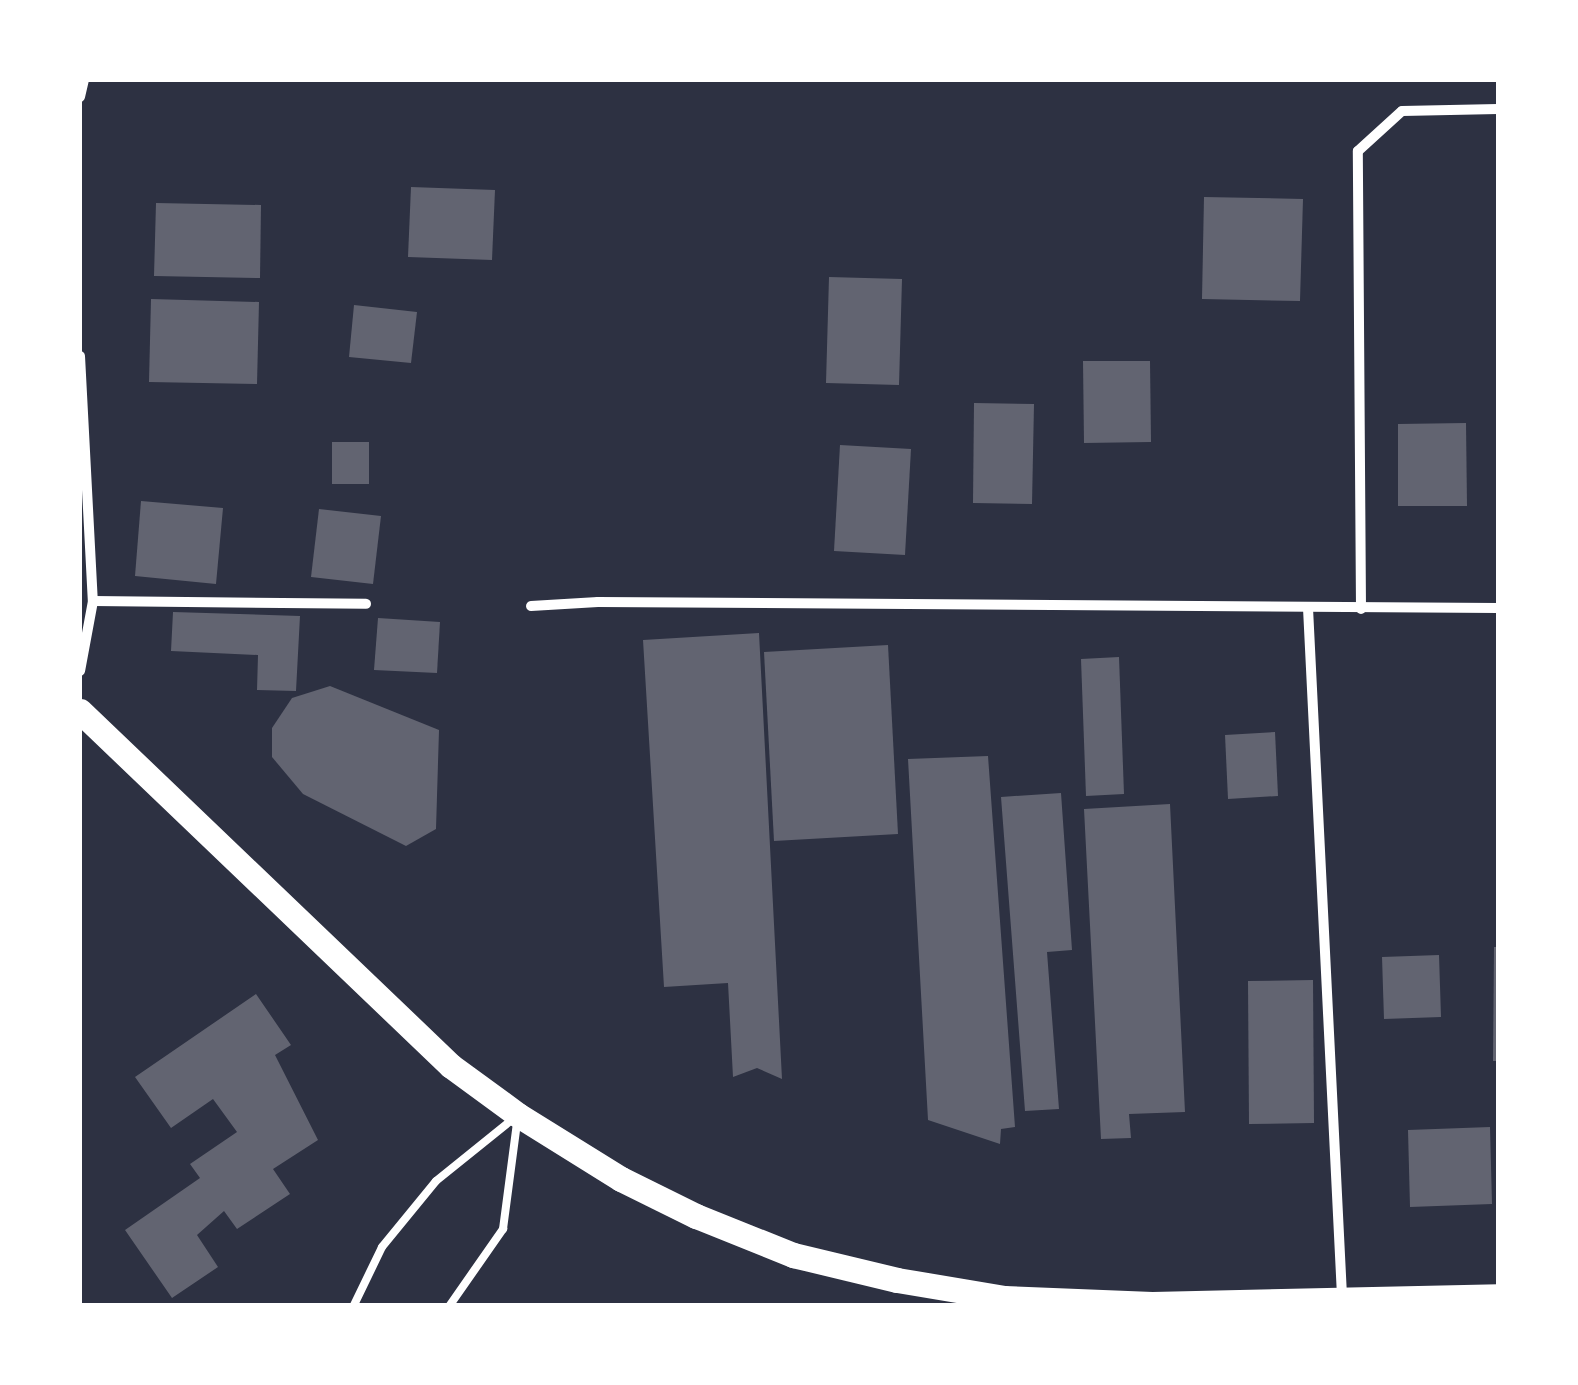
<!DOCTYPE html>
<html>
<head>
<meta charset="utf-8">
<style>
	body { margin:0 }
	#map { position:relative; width:1578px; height:1385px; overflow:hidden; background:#2d3142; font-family:"IBM Plex Serif",serif }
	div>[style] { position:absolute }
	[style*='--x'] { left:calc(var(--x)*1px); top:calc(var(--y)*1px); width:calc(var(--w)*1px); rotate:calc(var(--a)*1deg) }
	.building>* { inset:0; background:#626471 }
	.service>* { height:8px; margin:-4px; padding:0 4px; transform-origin:4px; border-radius:4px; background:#fff }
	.minor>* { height:10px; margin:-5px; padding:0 5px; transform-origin:5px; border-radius:5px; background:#fff }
	.primary>* { height:25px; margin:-12.5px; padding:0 12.5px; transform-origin:12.5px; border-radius:12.5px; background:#fff }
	span { translate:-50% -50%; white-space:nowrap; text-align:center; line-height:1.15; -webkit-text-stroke:9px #fff; paint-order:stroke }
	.frame { position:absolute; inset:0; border:82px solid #fff; pointer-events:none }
</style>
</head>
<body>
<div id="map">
	<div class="building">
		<i style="clip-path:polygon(411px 187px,495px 190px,492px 260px,408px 257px)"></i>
		<i style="clip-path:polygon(1204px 197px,1303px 199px,1300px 301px,1202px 299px)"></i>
		<i style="clip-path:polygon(156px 203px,261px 205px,260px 278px,154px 276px)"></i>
		<i style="clip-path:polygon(829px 277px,902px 279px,899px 385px,826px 383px)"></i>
		<i style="clip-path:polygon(151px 299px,259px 302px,257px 384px,149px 382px)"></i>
		<i style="clip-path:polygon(354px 305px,417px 312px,411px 363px,349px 357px)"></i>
		<i style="clip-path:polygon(1083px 361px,1150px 361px,1151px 442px,1084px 443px)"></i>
		<i style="clip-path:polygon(974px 403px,1034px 404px,1032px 504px,973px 503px)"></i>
		<i style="clip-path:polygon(1466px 423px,1467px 506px,1398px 506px,1398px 424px)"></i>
		<i style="clip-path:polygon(332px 442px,369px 442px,369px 484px,332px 484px)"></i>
		<i style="clip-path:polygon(840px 445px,911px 449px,905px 555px,834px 551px)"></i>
		<i style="clip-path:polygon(141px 501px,223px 508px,216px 584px,135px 576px)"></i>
		<i style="clip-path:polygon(319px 509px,381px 516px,373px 584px,311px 577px)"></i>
		<i style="clip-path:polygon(173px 612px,300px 616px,296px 691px,257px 690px,258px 655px,171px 651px)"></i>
		<i style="clip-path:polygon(378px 618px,440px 622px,437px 673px,374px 670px)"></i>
		<i style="clip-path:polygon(759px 633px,782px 1079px,757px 1068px,733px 1077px,728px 983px,664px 987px,643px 640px)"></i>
		<i style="clip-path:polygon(888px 645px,898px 834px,774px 841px,764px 652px)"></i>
		<i style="clip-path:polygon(1119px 657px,1124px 794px,1086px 796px,1081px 659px)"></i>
		<i style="clip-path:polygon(330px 686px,439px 730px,436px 829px,406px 846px,303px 794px,272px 757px,272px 728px,292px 698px)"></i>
		<i style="clip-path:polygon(1275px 732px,1278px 796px,1228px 799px,1225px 735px)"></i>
		<i style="clip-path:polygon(988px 756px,1015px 1127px,1001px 1129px,1000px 1144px,928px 1120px,908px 759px)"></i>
		<i style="clip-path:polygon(1061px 793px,1072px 950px,1047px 952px,1059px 1109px,1025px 1111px,1001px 797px)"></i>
		<i style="clip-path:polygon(1170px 804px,1185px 1112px,1129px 1114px,1131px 1138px,1101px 1139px,1084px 809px)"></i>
		<i style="clip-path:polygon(1494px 947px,1498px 947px,1498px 1061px,1493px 1061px)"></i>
		<i style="clip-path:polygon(1439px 955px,1441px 1017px,1384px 1019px,1382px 957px)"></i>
		<i style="clip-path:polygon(1313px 980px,1314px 1123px,1249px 1124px,1248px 981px)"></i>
		<i style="clip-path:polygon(256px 994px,291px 1045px,275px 1055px,318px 1140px,273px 1169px,290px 1194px,237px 1229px,224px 1211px,197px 1235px,218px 1267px,172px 1298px,125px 1230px,200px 1178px,190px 1164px,237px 1132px,213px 1099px,171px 1128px,135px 1077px)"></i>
		<i style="clip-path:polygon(1490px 1127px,1492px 1204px,1410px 1207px,1408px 1130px)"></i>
	</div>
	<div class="service">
		<i style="--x:354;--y:1305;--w:64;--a:-64.2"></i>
		<i style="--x:382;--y:1247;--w:85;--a:-50.7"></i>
		<i style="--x:436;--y:1181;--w:100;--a:-38.9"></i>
		<i style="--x:450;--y:1305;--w:93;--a:-55.1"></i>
		<i style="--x:503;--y:1229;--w:108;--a:-82.5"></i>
	</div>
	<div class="minor">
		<i style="--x:80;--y:97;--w:17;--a:-77"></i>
		<i style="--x:80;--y:356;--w:245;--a:87"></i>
		<i style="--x:93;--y:601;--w:71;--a:100.5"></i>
		<i style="--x:93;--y:601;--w:273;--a:0.6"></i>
		<i style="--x:531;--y:606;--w:67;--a:-3.4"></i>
		<i style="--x:598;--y:602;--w:900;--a:0.38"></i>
		<i style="--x:1308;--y:608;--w:689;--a:87.17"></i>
		<i style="--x:1361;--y:609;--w:458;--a:-90.4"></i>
		<i style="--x:1358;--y:151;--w:59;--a:-42.3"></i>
		<i style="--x:1402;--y:111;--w:96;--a:-1.2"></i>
	</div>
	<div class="primary">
		<i style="--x:80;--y:711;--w:513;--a:43.74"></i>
		<i style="--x:451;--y:1066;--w:83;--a:36.2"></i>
		<i style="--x:518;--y:1115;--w:121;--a:31.9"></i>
		<i style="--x:621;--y:1179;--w:84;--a:26.3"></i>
		<i style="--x:696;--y:1216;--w:105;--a:21.9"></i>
		<i style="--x:793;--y:1255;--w:107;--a:13.5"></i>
		<i style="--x:897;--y:1280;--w:109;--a:9.5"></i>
		<i style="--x:1004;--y:1298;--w:148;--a:2.3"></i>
		<i style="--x:1152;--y:1304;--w:346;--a:-1.3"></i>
	</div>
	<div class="frame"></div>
</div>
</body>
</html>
